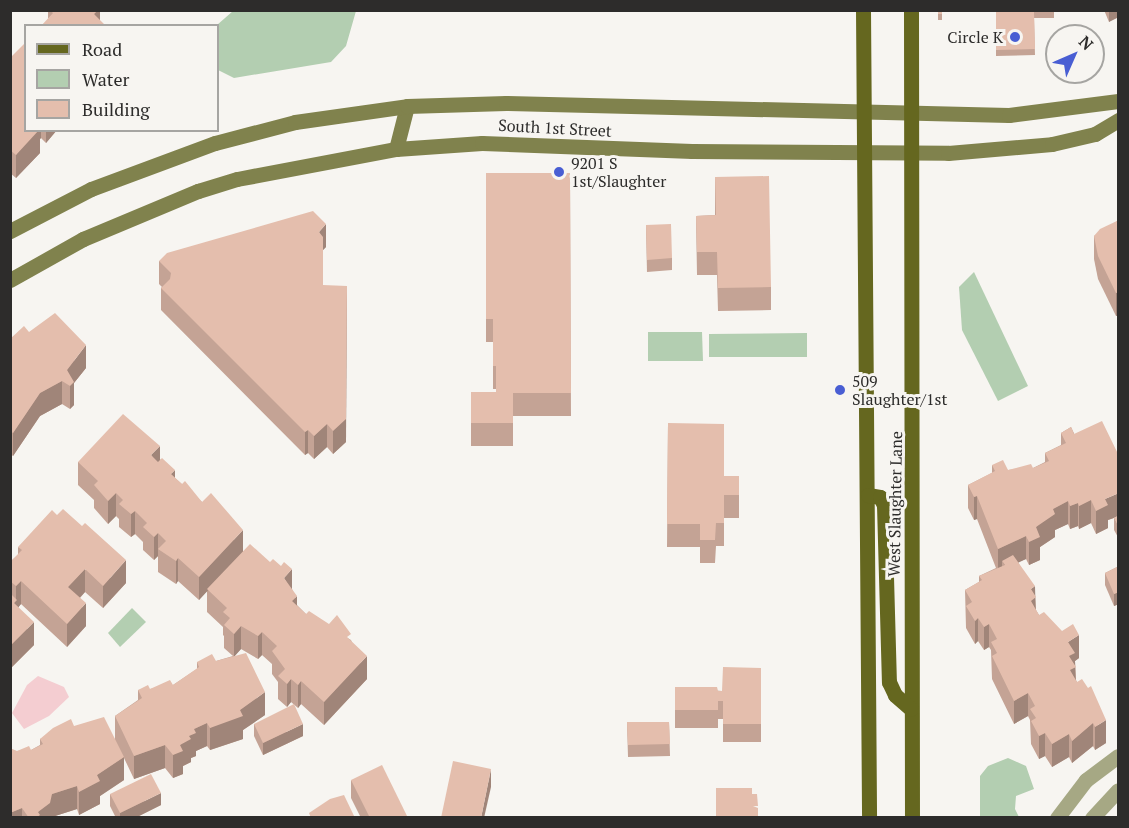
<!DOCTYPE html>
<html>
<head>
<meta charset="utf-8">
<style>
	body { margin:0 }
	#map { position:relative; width:1129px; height:828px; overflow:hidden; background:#f7f5f1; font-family:"PT Serif",serif }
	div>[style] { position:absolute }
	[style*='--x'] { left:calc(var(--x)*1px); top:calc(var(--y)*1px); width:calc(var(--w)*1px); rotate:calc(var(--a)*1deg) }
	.green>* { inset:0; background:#f4cdd1 }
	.water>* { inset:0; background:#b3ceb1 }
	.street>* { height:15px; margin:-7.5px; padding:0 7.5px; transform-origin:7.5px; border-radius:7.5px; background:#a6a884 }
	.secondary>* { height:15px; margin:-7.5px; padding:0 7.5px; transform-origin:7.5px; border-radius:7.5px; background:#80824d }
	.primary>* { height:15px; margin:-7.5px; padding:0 7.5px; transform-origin:7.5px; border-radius:7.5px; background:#65671f }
	.wall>* { inset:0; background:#c4a395 }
	.shaded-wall>* { inset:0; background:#a08579 }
	.building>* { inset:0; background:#e4bead }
	.dots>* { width:16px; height:16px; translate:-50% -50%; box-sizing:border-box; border:3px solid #f7f5f1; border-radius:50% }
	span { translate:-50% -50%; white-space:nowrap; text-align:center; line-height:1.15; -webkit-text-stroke:6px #f7f5f1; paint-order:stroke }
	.poi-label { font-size:16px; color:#2d2c2b }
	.right { translate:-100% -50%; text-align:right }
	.left { translate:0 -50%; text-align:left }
	.street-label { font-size:16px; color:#2d2c2b }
	.frame { position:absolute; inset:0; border:12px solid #2d2c2b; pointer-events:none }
	.legend { position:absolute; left:24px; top:24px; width:195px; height:108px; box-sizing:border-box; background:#f7f5f1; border:2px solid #a6a5a2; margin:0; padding:8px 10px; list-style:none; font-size:18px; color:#2d2c2b }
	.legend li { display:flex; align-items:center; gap:12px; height:30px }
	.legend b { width:30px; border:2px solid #a6a5a2 }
	.north { position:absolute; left:1045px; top:24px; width:60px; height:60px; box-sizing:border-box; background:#f7f5f1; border:2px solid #a6a5a2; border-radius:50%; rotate:45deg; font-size:16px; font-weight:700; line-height:24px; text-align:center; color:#2d2c2b }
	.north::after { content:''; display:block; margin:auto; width:21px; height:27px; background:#495ed3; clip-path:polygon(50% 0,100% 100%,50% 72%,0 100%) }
</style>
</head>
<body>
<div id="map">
	<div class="green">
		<i style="clip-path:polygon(38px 676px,64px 687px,69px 697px,49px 716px,24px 729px,12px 713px,27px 685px)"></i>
	</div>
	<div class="water">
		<i style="clip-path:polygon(233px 11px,233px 10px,356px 11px,346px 46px,331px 62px,234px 78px,218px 70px,217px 25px)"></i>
		<i style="clip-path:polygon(974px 272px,1028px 386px,998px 401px,962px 330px,959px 287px)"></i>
		<i style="clip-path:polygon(648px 332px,702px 332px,703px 361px,648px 361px)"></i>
		<i style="clip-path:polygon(807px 333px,807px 357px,709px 357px,709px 334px)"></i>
		<i style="clip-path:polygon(132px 608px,146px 622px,120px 647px,108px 633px)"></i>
		<i style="clip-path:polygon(1008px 758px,1026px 766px,1034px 789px,1016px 796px,1015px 809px,1019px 817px,980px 817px,980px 776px,988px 766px)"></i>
	</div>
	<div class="street">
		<i style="--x:1057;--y:818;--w:48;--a:-52.7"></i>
		<i style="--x:1086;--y:780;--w:40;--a:-37"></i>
		<i style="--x:1092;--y:818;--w:38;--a:-47"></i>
	</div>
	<div class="secondary">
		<i style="--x:396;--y:149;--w:44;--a:-75.7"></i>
		<i style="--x:10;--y:231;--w:91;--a:-27.4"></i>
		<i style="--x:91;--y:189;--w:132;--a:-20.4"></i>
		<i style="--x:215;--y:143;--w:83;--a:-14.7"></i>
		<i style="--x:295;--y:122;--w:113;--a:-8.1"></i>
		<i style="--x:407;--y:106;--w:99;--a:-1.7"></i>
		<i style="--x:506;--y:103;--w:503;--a:1.37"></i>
		<i style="--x:1009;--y:115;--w:110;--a:-7.3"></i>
		<i style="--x:10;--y:280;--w:84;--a:-29.3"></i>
		<i style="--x:83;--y:239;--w:125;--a:-22.7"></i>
		<i style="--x:198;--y:191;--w:41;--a:-17.1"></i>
		<i style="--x:237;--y:179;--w:162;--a:-10.7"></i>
		<i style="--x:396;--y:149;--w:86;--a:-4"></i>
		<i style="--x:482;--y:143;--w:210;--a:2.2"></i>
		<i style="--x:692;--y:151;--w:256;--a:0.4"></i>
		<i style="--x:948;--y:153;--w:104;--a:-4.9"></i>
		<i style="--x:1052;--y:144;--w:44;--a:-13.1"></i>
		<i style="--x:1095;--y:134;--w:27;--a:-31"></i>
	</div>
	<div class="primary">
		<i style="--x:863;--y:10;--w:808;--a:89.57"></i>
		<i style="--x:911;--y:10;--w:808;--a:89.93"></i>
		<i style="--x:868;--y:495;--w:12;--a:9"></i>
		<i style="--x:880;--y:497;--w:9;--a:63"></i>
		<i style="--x:884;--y:505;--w:177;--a:88.4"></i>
		<i style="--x:889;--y:682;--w:14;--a:65"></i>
		<i style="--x:895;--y:695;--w:21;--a:41"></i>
	</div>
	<div class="wall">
		<i style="clip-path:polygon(48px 10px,100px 10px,100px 19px,48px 18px)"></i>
		<i style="clip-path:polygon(938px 10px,942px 10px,942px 20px,938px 20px)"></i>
		<i style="clip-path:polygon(996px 10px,1054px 10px,1054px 18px,1034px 18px,1035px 55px,996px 56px)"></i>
		<i style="clip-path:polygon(1104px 10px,1119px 10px,1109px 22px)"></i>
		<i style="clip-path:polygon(10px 58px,26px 130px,57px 130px,46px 143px,41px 138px,40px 139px,40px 153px,16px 178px,10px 173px)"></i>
		<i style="clip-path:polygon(486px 173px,570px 173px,571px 416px,513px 416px,513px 446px,471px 446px,471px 392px,496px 392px,496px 389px,493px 389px,493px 342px,486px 342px)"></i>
		<i style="clip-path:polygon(715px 177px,771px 287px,771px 310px,718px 311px,717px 275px,697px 275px,696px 216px,715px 215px)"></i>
		<i style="clip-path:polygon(1119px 220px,1119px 315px,1116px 316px,1098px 279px,1094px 259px,1094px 236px)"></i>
		<i style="clip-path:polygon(646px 225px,672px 258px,672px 270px,647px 272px)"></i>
		<i style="clip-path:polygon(326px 247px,323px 250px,323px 285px,346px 442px,333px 454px,327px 447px,314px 459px,308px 453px,305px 455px,161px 310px,161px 288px,162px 287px,159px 284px,159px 261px)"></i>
		<i style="clip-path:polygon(29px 332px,86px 368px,74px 383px,74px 405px,70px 409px,62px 404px,40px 416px,13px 456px,10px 454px,10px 339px)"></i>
		<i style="clip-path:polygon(668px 423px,724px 476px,739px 476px,739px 518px,724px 518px,724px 546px,716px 546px,715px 563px,700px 563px,700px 547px,667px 547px)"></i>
		<i style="clip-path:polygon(1071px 427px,1119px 527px,1119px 539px,1114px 530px,1114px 518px,1108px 520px,1108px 528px,1096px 534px,1091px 523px,1079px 529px,1078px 526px,1070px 529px,1068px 524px,1055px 530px,1055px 537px,1040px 547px,1040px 560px,1029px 565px,1026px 559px,1018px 562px,1035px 596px,1036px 610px,1039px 615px,1079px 658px,1075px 661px,1076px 680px,1106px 743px,1095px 750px,1093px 746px,1072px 763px,1069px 757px,1052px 767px,1045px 756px,1039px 759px,1031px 744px,1030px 720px,1028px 716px,1014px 724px,992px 679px,991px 650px,989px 647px,984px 650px,978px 641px,975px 644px,966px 628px,965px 590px,979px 582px,979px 576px,996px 568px,977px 519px,974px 520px,968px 508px,968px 485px,992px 473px,992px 465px,1008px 470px,1033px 468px,1045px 462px,1045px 453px,1061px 445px,1061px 433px)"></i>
		<i style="clip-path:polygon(160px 459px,175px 478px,202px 502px,243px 551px,292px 589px,297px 605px,306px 614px,351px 640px,367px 679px,324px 725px,301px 704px,298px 708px,291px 702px,287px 707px,278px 699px,278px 682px,272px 674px,272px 664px,262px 655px,258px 659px,241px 649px,234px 656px,265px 715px,243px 730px,243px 739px,210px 750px,207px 746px,196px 751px,196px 756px,191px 758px,191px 762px,183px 766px,183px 774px,173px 778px,165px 768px,134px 779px,124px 758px,124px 780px,100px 796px,100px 804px,79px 815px,77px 809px,52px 817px,52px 818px,10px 818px,17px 751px,31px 750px,40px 745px,40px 739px,74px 726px,115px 739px,115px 716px,138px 700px,138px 690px,150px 689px,173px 685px,197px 669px,197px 662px,216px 661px,233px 656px,224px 648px,224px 636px,223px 635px,223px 627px,207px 612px,207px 591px,199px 600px,178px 581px,176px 584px,158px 572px,158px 556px,154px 560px,143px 550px,143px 542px,135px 534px,131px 537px,119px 527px,119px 519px,116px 516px,108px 524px,94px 508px,94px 500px,78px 485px,78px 462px)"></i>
		<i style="clip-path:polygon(18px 547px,126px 583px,103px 608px,85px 592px,80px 598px,86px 626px,67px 647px,21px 604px,18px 607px,34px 645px,10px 669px,10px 562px,18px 555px)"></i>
		<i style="clip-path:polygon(1119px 566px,1119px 604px,1114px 606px,1105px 585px,1105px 573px)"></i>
		<i style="clip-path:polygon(761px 668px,761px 742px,723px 742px,723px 719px,718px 719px,718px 728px,675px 728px,675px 687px,722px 691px)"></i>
		<i style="clip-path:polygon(627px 722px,669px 722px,670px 756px,628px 757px)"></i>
		<i style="clip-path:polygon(254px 724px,303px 736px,263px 755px,254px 736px)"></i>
		<i style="clip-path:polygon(351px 780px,408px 818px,361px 818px,351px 798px)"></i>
		<i style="clip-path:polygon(110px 794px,161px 805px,135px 818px,116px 818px,110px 806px)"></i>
	</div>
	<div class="shaded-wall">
		<i style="clip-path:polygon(98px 10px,100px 10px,100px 26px,94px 14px)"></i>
		<i style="clip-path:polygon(1109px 10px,1119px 10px,1119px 17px,1109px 22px)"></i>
		<i style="clip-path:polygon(33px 130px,41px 130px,41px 138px,40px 139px,40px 153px,16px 178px,16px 155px)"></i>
		<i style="clip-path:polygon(46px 130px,57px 130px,46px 143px)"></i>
		<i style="clip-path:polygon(326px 224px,326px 247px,323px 250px,319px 232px)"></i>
		<i style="clip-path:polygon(347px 286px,346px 442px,333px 454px,333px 431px)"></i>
		<i style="clip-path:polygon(1119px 292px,1119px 315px,1116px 316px,1116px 293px)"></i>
		<i style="clip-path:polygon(86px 345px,86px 368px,74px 383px,74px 405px,70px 409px,70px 386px,67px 370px)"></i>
		<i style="clip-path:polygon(62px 381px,62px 404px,40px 416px,13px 456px,13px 433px,40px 393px)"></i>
		<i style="clip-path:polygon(327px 424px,327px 447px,314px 459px,314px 436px)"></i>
		<i style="clip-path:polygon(308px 430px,308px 453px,305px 455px,305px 432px)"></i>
		<i style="clip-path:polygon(160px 446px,160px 468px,151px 455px)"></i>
		<i style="clip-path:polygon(175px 470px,175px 493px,171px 474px)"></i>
		<i style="clip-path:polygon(116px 493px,116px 516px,108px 524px,108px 501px)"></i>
		<i style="clip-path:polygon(1119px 493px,1119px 516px,1108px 520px,1108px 528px,1096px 534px,1096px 511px,1105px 499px)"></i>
		<i style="clip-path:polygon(977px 496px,977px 519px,974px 520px,974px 497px)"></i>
		<i style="clip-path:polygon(1091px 500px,1091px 523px,1079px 529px,1079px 506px)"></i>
		<i style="clip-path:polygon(1068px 501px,1068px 524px,1055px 530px,1055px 537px,1040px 547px,1040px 560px,1029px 565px,1029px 542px,1036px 527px,1053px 509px)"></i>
		<i style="clip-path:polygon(1078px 503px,1078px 526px,1070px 529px,1070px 506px)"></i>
		<i style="clip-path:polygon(135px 511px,135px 534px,131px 537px,131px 514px)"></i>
		<i style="clip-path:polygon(243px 530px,243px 553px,199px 600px,199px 577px)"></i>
		<i style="clip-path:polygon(158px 533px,158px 556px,154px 560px,154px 537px)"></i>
		<i style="clip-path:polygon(1026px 536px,1026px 559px,1005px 569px,1005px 565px,1002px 561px,1002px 570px,998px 572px,998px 549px)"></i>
		<i style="clip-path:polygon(178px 558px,178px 581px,176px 584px,176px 561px)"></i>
		<i style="clip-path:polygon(126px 560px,126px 583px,103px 608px,103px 586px)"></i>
		<i style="clip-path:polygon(85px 569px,85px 592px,68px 610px,68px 587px)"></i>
		<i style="clip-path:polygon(292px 569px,292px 592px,284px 578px)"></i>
		<i style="clip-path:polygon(21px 581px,21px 604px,17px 609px,14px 603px,16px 600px,16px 586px)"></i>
		<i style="clip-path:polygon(1035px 586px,1036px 620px,1031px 624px,1031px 589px)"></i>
		<i style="clip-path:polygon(1119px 592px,1119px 604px,1114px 606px,1114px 594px)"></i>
		<i style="clip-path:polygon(297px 596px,297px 619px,292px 601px)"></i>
		<i style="clip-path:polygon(86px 603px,86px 626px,67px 647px,67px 624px)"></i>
		<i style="clip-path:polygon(978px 618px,978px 641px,975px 644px,975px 621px)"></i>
		<i style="clip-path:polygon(34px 622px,34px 645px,10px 669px,10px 646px)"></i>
		<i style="clip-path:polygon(989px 624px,989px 647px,984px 650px,984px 627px)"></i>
		<i style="clip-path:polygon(241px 626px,241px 649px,234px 657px,234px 634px)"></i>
		<i style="clip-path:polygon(262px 632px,262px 655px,258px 659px,258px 636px)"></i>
		<i style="clip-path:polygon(1079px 635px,1079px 658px,1075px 661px,1076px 689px,1070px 693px,1068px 642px)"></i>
		<i style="clip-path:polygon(367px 656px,367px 679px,324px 725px,324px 702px)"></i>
		<i style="clip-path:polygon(291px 679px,291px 702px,287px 707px,287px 684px)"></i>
		<i style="clip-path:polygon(301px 681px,301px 704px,298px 708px,298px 685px)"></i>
		<i style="clip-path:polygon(265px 692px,265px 715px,243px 730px,243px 739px,210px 750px,210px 728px,240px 710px)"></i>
		<i style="clip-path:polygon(1028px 693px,1028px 716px,1014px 724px,1014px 701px)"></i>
		<i style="clip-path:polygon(1106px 720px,1106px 743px,1095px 750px,1095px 727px)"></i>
		<i style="clip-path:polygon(207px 723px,207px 746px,196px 751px,196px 756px,191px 758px,191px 762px,183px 766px,183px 774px,173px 778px,173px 755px,180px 745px,189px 736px,194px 729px)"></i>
		<i style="clip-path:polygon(1093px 723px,1093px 746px,1072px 763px,1072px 741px)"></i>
		<i style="clip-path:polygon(303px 724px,303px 736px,263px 755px,263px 743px)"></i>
		<i style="clip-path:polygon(1045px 733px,1045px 756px,1039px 759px,1039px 736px)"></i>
		<i style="clip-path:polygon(1069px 734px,1069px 757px,1052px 767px,1052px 744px)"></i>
		<i style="clip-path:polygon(165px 745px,165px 768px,134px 779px,134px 756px)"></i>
		<i style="clip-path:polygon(124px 757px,124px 780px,100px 796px,100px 804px,79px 815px,79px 792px,97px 775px)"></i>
		<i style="clip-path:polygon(491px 769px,491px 787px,484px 818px,481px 818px)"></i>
		<i style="clip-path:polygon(77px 786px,77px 809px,52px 817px,52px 818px,36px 818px,38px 812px,52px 794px)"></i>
		<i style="clip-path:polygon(161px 793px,161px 805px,135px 818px,120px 818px,120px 813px)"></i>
		<i style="clip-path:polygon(22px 808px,22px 818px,10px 818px,10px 813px)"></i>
	</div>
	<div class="building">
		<i style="clip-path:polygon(50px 10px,98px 10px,94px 14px,106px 26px,41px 26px,53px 13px)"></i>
		<i style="clip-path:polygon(938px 10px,942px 10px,942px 14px,938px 14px)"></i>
		<i style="clip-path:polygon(996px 10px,1054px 10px,1054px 12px,1034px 12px,1035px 49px,996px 50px)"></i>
		<i style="clip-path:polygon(26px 42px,26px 130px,39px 130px,16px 155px,10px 150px,10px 58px)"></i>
		<i style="clip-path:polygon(486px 173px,570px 173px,571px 393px,513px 393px,513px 423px,471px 423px,471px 392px,496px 392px,496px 366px,493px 366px,493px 319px,486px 319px)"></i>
		<i style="clip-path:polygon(769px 176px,771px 287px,718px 288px,717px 252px,697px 252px,696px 216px,716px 215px,715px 177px)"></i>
		<i style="clip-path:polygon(313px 211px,326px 224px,319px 232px,323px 237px,323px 285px,347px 286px,346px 419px,333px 431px,327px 424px,314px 436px,308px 430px,305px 432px,161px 288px,170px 279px,171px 273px,159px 261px,167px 253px)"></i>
		<i style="clip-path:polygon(1119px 220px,1119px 292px,1116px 293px,1098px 256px,1094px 236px,1100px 229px)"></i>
		<i style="clip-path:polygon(671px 224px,672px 258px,647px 260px,646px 225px)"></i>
		<i style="clip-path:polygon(55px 313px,86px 345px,67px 370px,74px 382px,70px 386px,62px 381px,40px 393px,13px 433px,10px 431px,10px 339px,24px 326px,29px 332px)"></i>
		<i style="clip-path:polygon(123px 414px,160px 446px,151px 455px,158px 462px,162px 458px,175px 470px,171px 474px,182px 484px,185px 481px,202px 502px,211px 493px,243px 530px,199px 577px,178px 558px,176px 561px,158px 549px,166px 541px,158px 533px,154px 537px,143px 527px,147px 523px,135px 511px,131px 514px,119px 504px,123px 500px,116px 493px,108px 501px,94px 485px,98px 481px,78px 462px)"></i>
		<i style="clip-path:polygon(1102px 421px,1119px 456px,1119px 493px,1105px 499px,1108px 505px,1096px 511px,1091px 500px,1079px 506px,1078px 503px,1070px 506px,1068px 501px,1053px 509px,1055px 514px,1036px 527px,1040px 537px,1029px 542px,1026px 536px,998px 549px,977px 496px,974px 497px,968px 485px,995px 471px,992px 465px,1003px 460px,1008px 470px,1031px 464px,1033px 468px,1049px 461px,1045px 453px,1066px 443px,1061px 433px,1071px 427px,1074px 434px)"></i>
		<i style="clip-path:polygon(668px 423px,724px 424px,724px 476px,739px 476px,739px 495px,724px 495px,724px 523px,716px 523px,715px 540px,700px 540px,700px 524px,667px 524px)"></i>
		<i style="clip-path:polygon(63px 509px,82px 526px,85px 523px,126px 560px,103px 586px,85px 569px,68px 587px,86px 603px,67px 624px,21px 581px,16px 586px,10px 581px,10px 562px,22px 550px,18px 547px,52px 510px,57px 515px)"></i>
		<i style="clip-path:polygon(1119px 515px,1119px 527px,1114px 518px)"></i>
		<i style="clip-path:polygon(250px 544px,270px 562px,273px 559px,281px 566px,284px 562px,292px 569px,284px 578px,297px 596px,292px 601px,306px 614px,309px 611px,329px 624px,337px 615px,351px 634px,347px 637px,367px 656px,324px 702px,301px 681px,298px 685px,291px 679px,287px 684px,278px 676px,285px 669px,272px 651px,277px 646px,262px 632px,258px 636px,241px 626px,234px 634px,224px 625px,230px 618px,223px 612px,227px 608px,207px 589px)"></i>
		<i style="clip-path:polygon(1013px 555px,1035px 586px,1031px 589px,1036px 597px,1031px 601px,1039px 615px,1044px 612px,1062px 631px,1073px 624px,1079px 635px,1068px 642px,1075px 653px,1069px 656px,1076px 667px,1070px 670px,1077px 682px,1082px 679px,1088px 688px,1091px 686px,1106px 720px,1095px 727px,1093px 723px,1072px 741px,1069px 734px,1052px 744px,1045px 733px,1039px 736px,1031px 721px,1036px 718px,1030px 709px,1035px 706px,1028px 693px,1014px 701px,992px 656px,997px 653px,991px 642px,997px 639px,989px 624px,984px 627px,978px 618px,975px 621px,966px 606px,972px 602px,965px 590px,982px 580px,979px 576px,1005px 565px,1002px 561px)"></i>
		<i style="clip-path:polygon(1119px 566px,1119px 592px,1114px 594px,1105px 573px)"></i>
		<i style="clip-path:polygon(10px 593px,17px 600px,14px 603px,34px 622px,10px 646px)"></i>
		<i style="clip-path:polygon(246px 653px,265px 692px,240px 710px,243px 716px,210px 728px,207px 723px,194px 729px,196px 733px,189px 736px,191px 739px,180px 745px,183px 751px,173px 755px,165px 745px,134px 756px,115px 716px,142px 698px,138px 690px,148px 685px,150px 689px,170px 680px,173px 685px,199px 667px,197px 662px,212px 654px,216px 661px)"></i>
		<i style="clip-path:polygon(723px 667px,761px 668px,761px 724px,723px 724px,723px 701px,718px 701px,718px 710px,675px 710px,675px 687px,717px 687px,718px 691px,722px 691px)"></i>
		<i style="clip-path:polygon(294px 704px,303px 724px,263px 743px,254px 724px)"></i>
		<i style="clip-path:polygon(104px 717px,124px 757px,97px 775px,100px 781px,79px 792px,77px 786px,52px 794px,50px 803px,38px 812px,40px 815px,36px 818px,29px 818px,22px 808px,10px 813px,10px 748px,17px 751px,29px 746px,31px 750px,43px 744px,40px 739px,53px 728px,71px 719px,74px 726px)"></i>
		<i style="clip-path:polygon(627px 722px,669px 722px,670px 744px,628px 745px)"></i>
		<i style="clip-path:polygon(453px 761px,491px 769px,481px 818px,441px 818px)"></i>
		<i style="clip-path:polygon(382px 765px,408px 818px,370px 818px,351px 780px)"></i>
		<i style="clip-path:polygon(151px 774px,161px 793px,120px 813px,110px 794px)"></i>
		<i style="clip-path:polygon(716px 788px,752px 788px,752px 794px,757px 794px,758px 806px,753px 806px,758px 808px,758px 818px,716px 818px)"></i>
		<i style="clip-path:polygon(344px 795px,355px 818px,311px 818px,309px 813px,330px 799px)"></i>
	</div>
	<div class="dots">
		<i style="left:1015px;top:37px;background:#495ed3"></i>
		<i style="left:559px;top:172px;background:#495ed3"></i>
		<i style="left:840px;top:390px;background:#495ed3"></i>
	</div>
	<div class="poi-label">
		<span class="right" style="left:1003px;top:37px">Circle K</span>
		<span class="left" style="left:571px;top:172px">9201 S<br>1st/Slaughter</span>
		<span class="left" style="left:852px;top:390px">509<br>Slaughter/1st</span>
	</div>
	<div class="street-label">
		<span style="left:555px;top:128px;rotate:3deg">South 1st Street</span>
		<span style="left:895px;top:504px;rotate:-89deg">West Slaughter Lane</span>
	</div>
	<div class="frame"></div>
	<ul class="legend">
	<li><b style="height:8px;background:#65671f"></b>Road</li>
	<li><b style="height:16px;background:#b3ceb1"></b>Water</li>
	<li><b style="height:16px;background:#e4bead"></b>Building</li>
	</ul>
	<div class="north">N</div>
</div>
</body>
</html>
